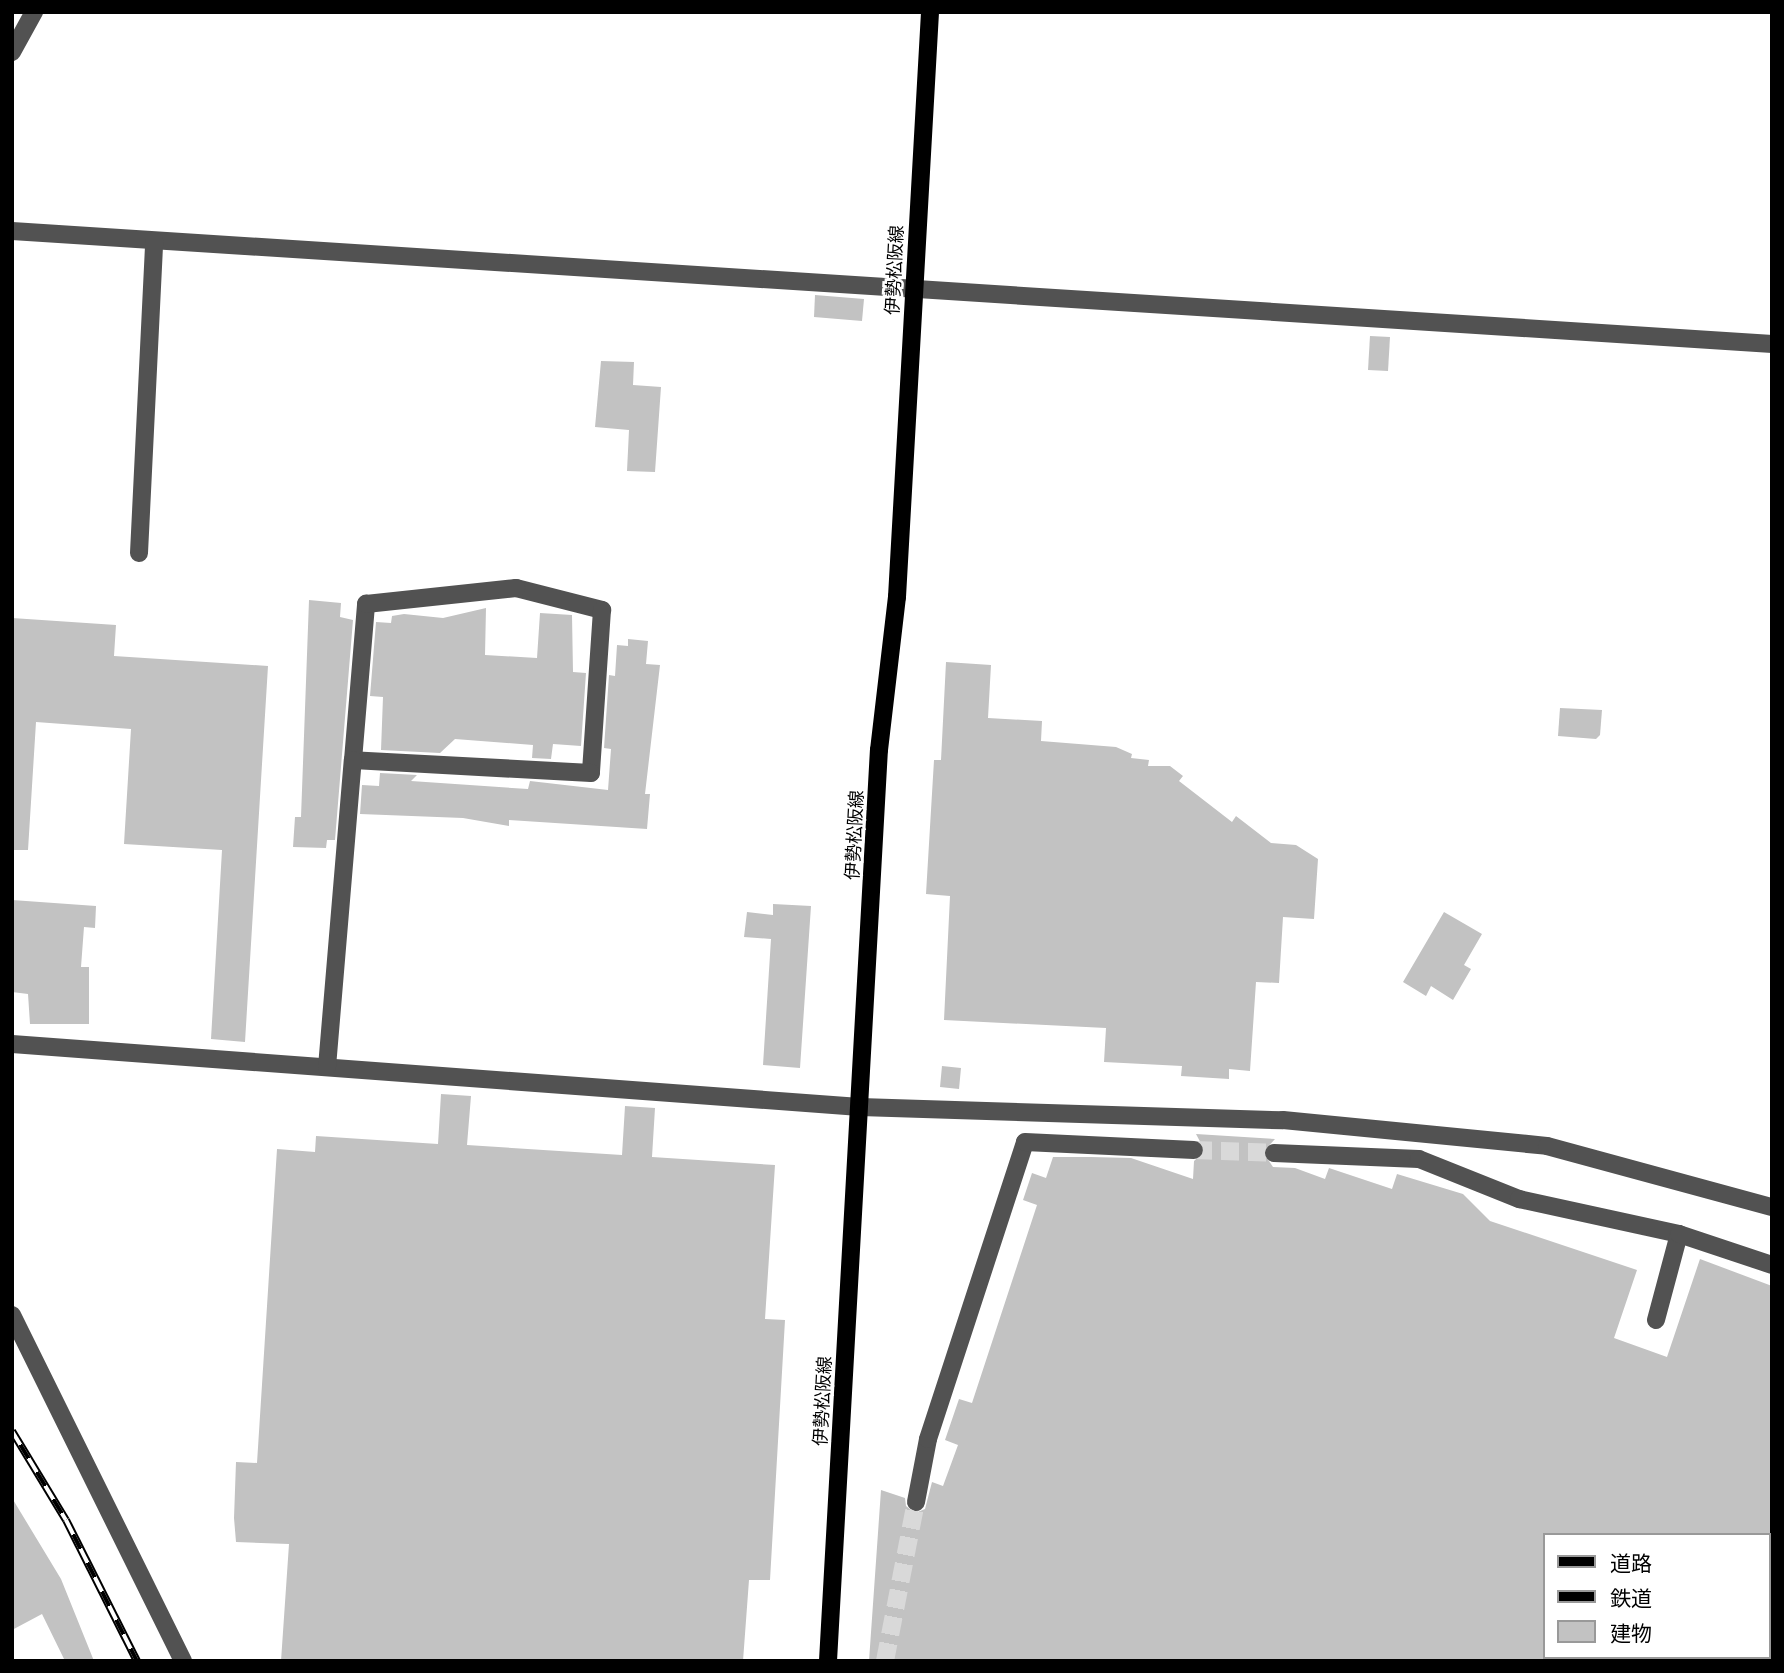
<!DOCTYPE html>
<html>
<head>
<meta charset="utf-8">
<style>
	body { margin:0 }
	#map { position:relative; width:1784px; height:1673px; overflow:hidden; background:#fff; font-family:Commissioner,"Noto Sans JP",sans-serif }
	div>[style] { position:absolute }
	[style*='--x'] { left:calc(var(--x)*1px); top:calc(var(--y)*1px); width:calc(var(--w)*1px); rotate:calc(var(--a)*1deg) }
	.building>* { inset:0; background:#c2c2c2 }
	.minor-tunnel>* { height:18px; margin-top:-9px; transform-origin:0; background:repeating-linear-gradient(90deg,#d9d9d9 0 18px,transparent 0 27px) }
	.minor>* { height:18px; margin:-9px; padding:0 9px; transform-origin:9px; border-radius:9px; background:#525252 }
	.major>* { height:18px; margin:-9px; padding:0 9px; transform-origin:9px; border-radius:9px; background:#000 }
	.rail>* { height:8px; margin-top:-4px; transform-origin:0; background:repeating-linear-gradient(90deg,#fff 0 16px,#000 0 32px); box-sizing:border-box; border-block:2px solid #000 }
	span { translate:-50% -50%; white-space:nowrap; text-align:center; line-height:1.15; -webkit-text-stroke:5px #fff; paint-order:stroke }
	.street-label { font-size:18px; color:#000 }
	.frame { position:absolute; inset:0; border:14px solid #000; pointer-events:none }
	.legend { position:absolute; left:1543px; top:1533px; width:228px; height:126px; box-sizing:border-box; background:#fff; border:2px solid #999; margin:0; padding:9px 12px; list-style:none; font-size:21px; color:#000 }
	.legend li { display:flex; align-items:center; gap:14px; height:35px }
	.legend b { width:35px; border:2px solid #999 }
</style>
</head>
<body>
<div id="map">
	<div class="building">
		<i style="clip-path:polygon(815px 295px,864px 299px,862px 321px,814px 317px)"></i>
		<i style="clip-path:polygon(1370px 336px,1390px 337px,1388px 371px,1368px 370px)"></i>
		<i style="clip-path:polygon(601px 361px,634px 362px,633px 385px,661px 387px,655px 472px,627px 471px,629px 430px,595px 427px)"></i>
		<i style="clip-path:polygon(309px 600px,341px 603px,340px 617px,353px 620px,335px 840px,327px 840px,326px 848px,293px 847px,295px 817px,301px 817px)"></i>
		<i style="clip-path:polygon(486px 608px,485px 655px,537px 658px,540px 613px,572px 615px,573px 672px,586px 673px,581px 746px,553px 744px,551px 759px,532px 758px,533px 745px,455px 739px,440px 753px,381px 750px,383px 697px,370px 696px,376px 622px,391px 623px,392px 616px,404px 614px,443px 618px)"></i>
		<i style="clip-path:polygon(12px 618px,116px 625px,114px 656px,268px 666px,245px 1042px,211px 1039px,222px 850px,124px 844px,131px 729px,36px 722px,28px 850px,12px 850px)"></i>
		<i style="clip-path:polygon(628px 639px,648px 641px,646px 664px,660px 665px,645px 794px,650px 794px,647px 829px,509px 820px,509px 826px,463px 818px,360px 814px,362px 785px,379px 786px,380px 773px,417px 775px,411px 781px,528px 789px,530px 781px,608px 790px,611px 749px,604px 748px,609px 675px,615px 676px,617px 645px,628px 646px)"></i>
		<i style="clip-path:polygon(946px 662px,991px 665px,988px 718px,1042px 721px,1041px 741px,1116px 747px,1132px 754px,1131px 758px,1149px 760px,1148px 766px,1170px 766px,1183px 776px,1179px 781px,1232px 822px,1236px 816px,1271px 843px,1296px 845px,1318px 859px,1314px 919px,1283px 917px,1279px 983px,1256px 982px,1250px 1071px,1229px 1069px,1229px 1079px,1181px 1076px,1182px 1066px,1104px 1062px,1106px 1028px,944px 1020px,950px 896px,926px 894px,934px 760px,941px 760px)"></i>
		<i style="clip-path:polygon(1560px 708px,1602px 710px,1600px 735px,1596px 739px,1558px 736px)"></i>
		<i style="clip-path:polygon(12px 900px,96px 906px,95px 928px,84px 927px,81px 967px,89px 967px,89px 1024px,30px 1024px,28px 994px,12px 992px)"></i>
		<i style="clip-path:polygon(773px 904px,811px 906px,800px 1068px,763px 1065px,771px 939px,744px 937px,747px 912px,773px 915px)"></i>
		<i style="clip-path:polygon(1444px 912px,1482px 934px,1464px 965px,1471px 969px,1453px 1000px,1431px 986px,1426px 996px,1403px 982px)"></i>
		<i style="clip-path:polygon(942px 1066px,961px 1068px,959px 1089px,940px 1087px)"></i>
		<i style="clip-path:polygon(441px 1094px,471px 1096px,467px 1145px,622px 1155px,625px 1106px,655px 1108px,652px 1157px,775px 1165px,765px 1319px,785px 1320px,770px 1580px,749px 1580px,743px 1661px,281px 1661px,289px 1544px,236px 1542px,234px 1518px,236px 1462px,257px 1463px,277px 1149px,315px 1152px,316px 1136px,438px 1144px)"></i>
		<i style="clip-path:polygon(1196px 1134px,1275px 1139px,1263px 1152px,1273px 1167px,1295px 1168px,1325px 1179px,1329px 1168px,1392px 1189px,1397px 1174px,1463px 1194px,1490px 1221px,1637px 1270px,1614px 1338px,1667px 1357px,1700px 1259px,1772px 1286px,1772px 1535px,1544px 1535px,1544px 1661px,869px 1661px,881px 1490px,905px 1498px,906px 1506px,915px 1513px,925px 1509px,932px 1482px,943px 1486px,958px 1445px,945px 1440px,959px 1399px,972px 1403px,1037px 1205px,1023px 1200px,1032px 1173px,1046px 1178px,1053px 1157px,1091px 1157px,1131px 1158px,1193px 1179px,1194px 1161px,1205px 1151px)"></i>
		<i style="clip-path:polygon(12px 1498px,61px 1579px,94px 1661px,65px 1661px,42px 1614px,12px 1630px)"></i>
	</div>
	<div class="minor-tunnel">
		<i style="--x:1194;--y:1150;--w:80;--a:2.1"></i>
		<i style="--x:885;--y:1661;--w:162;--a:-79"></i>
	</div>
	<div class="minor">
		<i style="--x:12;--y:52;--w:46;--a:-61.2"></i>
		<i style="--x:12;--y:231;--w:1764;--a:3.67"></i>
		<i style="--x:139;--y:553;--w:312;--a:-87.2"></i>
		<i style="--x:516;--y:588;--w:89;--a:14.3"></i>
		<i style="--x:602;--y:610;--w:163;--a:93.9"></i>
		<i style="--x:591;--y:773;--w:238;--a:-176.9"></i>
		<i style="--x:353;--y:760;--w:157;--a:-85.2"></i>
		<i style="--x:366;--y:604;--w:151;--a:-6.1"></i>
		<i style="--x:12;--y:1044;--w:850;--a:4.25"></i>
		<i style="--x:860;--y:1107;--w:423;--a:1.8"></i>
		<i style="--x:1283;--y:1120;--w:265;--a:5.6"></i>
		<i style="--x:1547;--y:1146;--w:233;--a:15.2"></i>
		<i style="--x:327;--y:1067;--w:308;--a:-85.2"></i>
		<i style="--x:1274;--y:1153;--w:145;--a:2.4"></i>
		<i style="--x:1419;--y:1159;--w:108;--a:21.8"></i>
		<i style="--x:1519;--y:1199;--w:164;--a:12.3"></i>
		<i style="--x:1679;--y:1234;--w:89;--a:105"></i>
		<i style="--x:1679;--y:1234;--w:98;--a:18.4"></i>
		<i style="--x:12;--y:1315;--w:386;--a:63.7"></i>
		<i style="--x:916;--y:1502;--w:64;--a:-79.2"></i>
		<i style="--x:928;--y:1439;--w:312;--a:-71.9"></i>
		<i style="--x:1025;--y:1142;--w:169;--a:2.7"></i>
	</div>
	<div class="major">
		<i style="--x:828;--y:1661;--w:912;--a:-86.8"></i>
		<i style="--x:879;--y:750;--w:154;--a:-83.3"></i>
		<i style="--x:897;--y:597;--w:586;--a:-86.77"></i>
	</div>
	<div class="rail">
		<i style="--x:12;--y:1431;--w:104;--a:58.8"></i>
		<i style="--x:66;--y:1520;--w:158;--a:63.3"></i>
	</div>
	<div class="street-label">
		<span style="left:894px;top:270px;rotate:-87deg">伊勢松阪線</span>
		<span style="left:854px;top:835px;rotate:-87deg">伊勢松阪線</span>
		<span style="left:822px;top:1401px;rotate:-87deg">伊勢松阪線</span>
	</div>
	<div class="frame"></div>
	<ul class="legend">
	<li><b style="height:9px;background:#000"></b>道路</li>
	<li><b style="height:9px;background:#000"></b>鉄道</li>
	<li><b style="height:19px;background:#c2c2c2"></b>建物</li>
	</ul>
</div>
</body>
</html>
